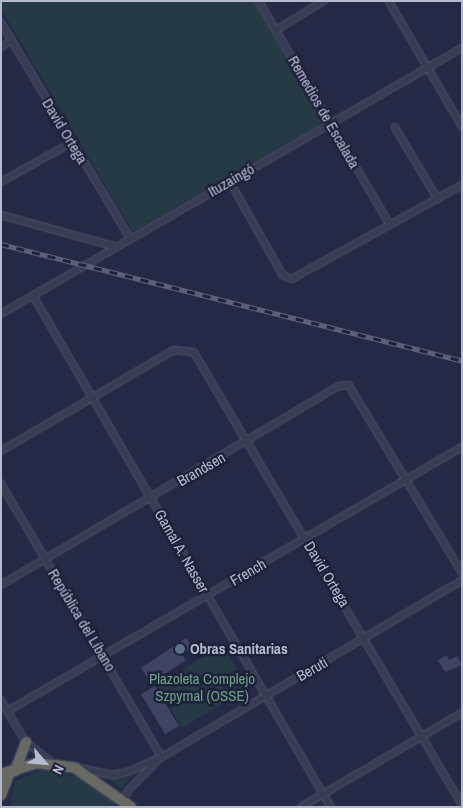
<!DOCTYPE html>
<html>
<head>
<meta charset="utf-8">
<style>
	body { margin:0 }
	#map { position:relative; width:463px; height:808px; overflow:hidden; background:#242945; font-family:"Archivo Narrow",sans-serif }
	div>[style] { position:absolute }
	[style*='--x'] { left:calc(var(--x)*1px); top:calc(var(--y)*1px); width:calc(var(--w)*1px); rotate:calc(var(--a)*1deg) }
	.green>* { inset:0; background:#263a46 }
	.building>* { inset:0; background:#3e4462 }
	.roads { filter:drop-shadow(0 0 1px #52546c) drop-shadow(0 0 1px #52546c) }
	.minor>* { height:5.5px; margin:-2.75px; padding:0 2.75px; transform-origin:2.75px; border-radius:2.75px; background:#393d54 }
	.trunk>* { height:10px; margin:-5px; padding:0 5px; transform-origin:5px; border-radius:5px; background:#696964 }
	.rail>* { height:4.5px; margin-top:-2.25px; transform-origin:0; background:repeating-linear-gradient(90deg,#1e213a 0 8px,#5b5f7c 0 16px); box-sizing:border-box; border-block:1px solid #5b5f7c }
	.dots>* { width:14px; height:14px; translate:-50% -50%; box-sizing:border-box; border:2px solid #1e213a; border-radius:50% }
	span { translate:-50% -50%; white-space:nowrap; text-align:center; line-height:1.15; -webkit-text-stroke:5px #1e213a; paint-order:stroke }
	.street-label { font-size:15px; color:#b7b9ce }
	.poi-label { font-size:15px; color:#b7b9ce; font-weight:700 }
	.left { translate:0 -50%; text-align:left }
	.park-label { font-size:15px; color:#6ba187 }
	.frame { position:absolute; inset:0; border:2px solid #b7b9ce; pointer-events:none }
	.north { position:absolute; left:20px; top:738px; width:50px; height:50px; -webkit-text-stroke:4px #1e213a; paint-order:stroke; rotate:117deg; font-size:14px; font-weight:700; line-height:20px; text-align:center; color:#b7b9ce }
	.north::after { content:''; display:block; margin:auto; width:18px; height:22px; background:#b7b9ce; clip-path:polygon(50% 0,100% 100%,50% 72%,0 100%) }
</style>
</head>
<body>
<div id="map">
	<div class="green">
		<i style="clip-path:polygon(1px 1px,254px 1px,324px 122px,133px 232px,1px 9px)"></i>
		<i style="clip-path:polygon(223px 645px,248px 689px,182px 728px,157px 685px)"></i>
		<i style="clip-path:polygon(44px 769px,80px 777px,110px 795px,115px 807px,10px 807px,15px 781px)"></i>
		<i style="clip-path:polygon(130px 777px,121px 789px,109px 779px)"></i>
	</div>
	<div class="building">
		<i style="clip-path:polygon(186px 638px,193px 648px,182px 655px,186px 660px,151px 683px,141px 668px)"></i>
		<i style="clip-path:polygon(447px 655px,449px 660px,457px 656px,462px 665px,445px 672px,438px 660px)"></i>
		<i style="clip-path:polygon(155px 686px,179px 726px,165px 734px,141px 694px)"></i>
	</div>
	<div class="roads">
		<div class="minor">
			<i style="--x:259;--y:1;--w:257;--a:59.6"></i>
			<i style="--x:389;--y:1;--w:145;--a:59.7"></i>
			<i style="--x:1;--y:22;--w:253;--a:59.1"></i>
			<i style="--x:276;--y:30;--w:56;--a:-31.1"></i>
			<i style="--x:1;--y:47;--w:13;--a:-32"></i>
			<i style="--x:395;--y:127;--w:84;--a:59.2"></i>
			<i style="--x:230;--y:181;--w:108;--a:60.6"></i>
			<i style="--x:283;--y:275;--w:10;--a:24"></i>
			<i style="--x:292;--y:279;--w:194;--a:-28.9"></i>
			<i style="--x:1;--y:182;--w:80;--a:-29.1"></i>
			<i style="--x:1;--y:215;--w:120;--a:15.4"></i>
			<i style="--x:33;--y:295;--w:592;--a:59.8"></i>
			<i style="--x:1;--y:314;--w:532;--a:-29.99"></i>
			<i style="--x:1;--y:451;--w:200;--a:-30.3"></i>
			<i style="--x:174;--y:350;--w:20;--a:6"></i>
			<i style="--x:194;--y:352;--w:525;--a:59.34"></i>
			<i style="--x:1;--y:483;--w:318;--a:59.6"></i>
			<i style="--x:1;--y:585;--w:392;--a:-30.5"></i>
			<i style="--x:339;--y:386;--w:10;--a:-6"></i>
			<i style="--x:349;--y:385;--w:218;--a:58.9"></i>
			<i style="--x:1;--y:700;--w:49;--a:59.2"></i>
			<i style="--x:26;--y:742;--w:34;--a:38"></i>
			<i style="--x:8;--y:711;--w:525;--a:-30.18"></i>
			<i style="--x:80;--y:768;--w:33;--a:12"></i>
			<i style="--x:112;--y:775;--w:16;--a:-11"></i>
			<i style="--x:128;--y:772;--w:37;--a:-24"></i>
			<i style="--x:162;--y:757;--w:348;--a:-30.5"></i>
			<i style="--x:123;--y:804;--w:14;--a:-69"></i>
			<i style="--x:128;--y:791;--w:42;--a:-46"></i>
			<i style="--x:301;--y:807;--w:186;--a:-30.3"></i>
		</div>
		<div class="trunk">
			<i style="--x:15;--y:771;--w:31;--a:-69"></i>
			<i style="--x:1;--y:774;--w:38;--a:-17"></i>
			<i style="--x:37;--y:763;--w:38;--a:7"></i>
			<i style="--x:75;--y:768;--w:68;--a:34.9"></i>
			<i style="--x:1;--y:795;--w:22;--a:-69"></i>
		</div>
	</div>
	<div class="rail">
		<i style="--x:1;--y:244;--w:476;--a:14.2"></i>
	</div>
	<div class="dots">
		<i style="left:180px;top:649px;background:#5c6f8a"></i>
	</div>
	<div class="street-label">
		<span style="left:324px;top:112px;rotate:60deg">Remedios de Escalada</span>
		<span style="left:65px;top:131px;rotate:59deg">David Ortega</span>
		<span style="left:231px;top:180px;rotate:-30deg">Ituzaingó</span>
		<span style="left:201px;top:469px;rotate:-30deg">Brandsen</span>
		<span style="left:182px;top:551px;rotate:60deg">Gamal A. Nasser</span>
		<span style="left:248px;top:572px;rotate:-30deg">French</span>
		<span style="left:327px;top:574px;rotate:59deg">David Ortega</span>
		<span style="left:82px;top:620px;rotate:59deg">República del Líbano</span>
		<span style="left:312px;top:669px;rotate:-30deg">Beruti</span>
	</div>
	<div class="poi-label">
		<span class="left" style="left:190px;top:649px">Obras Sanitarias</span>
	</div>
	<div class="park-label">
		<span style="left:202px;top:687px">Plazoleta Complejo<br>Szpyrnal (OSSE)</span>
	</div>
	<div class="frame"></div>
	<div class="north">N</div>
</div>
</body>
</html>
